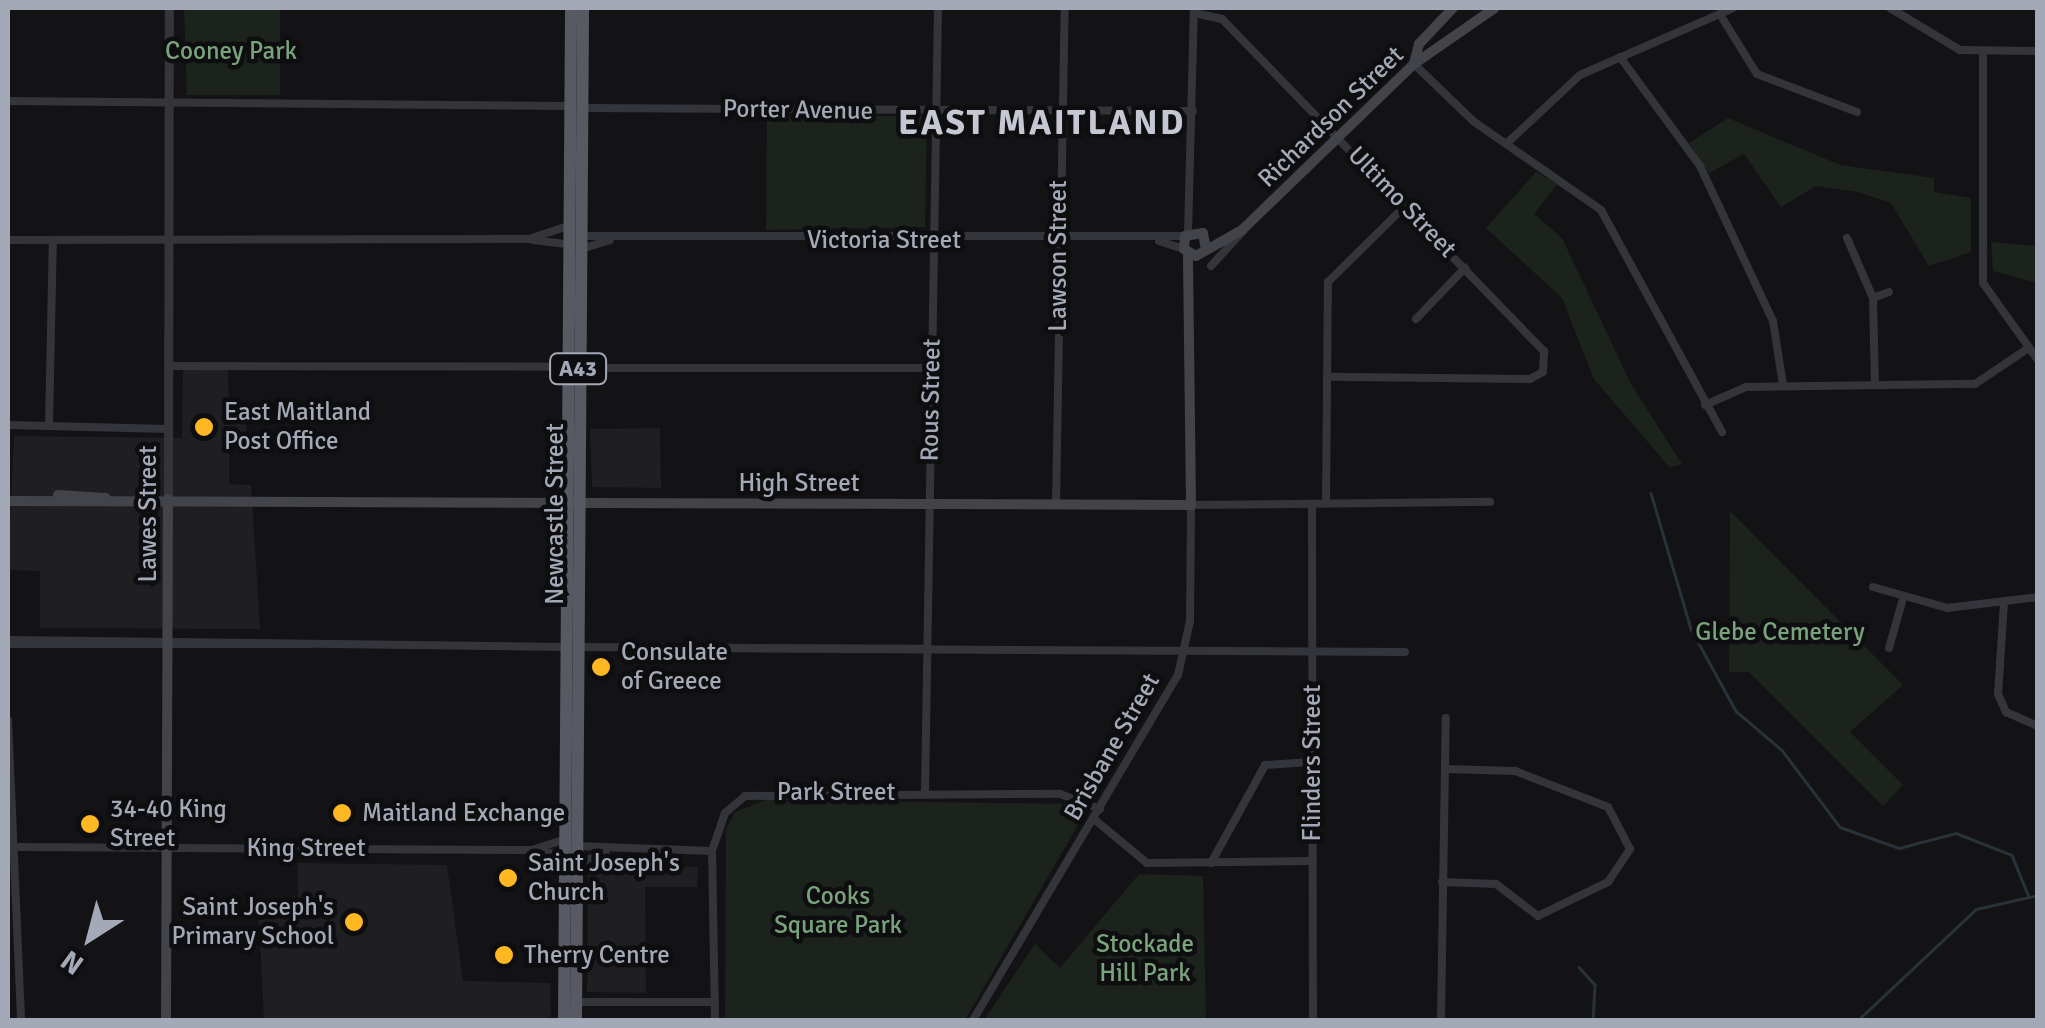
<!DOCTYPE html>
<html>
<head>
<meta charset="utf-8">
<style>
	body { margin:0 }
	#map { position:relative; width:2045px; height:1028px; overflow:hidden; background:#131315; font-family:Signika,sans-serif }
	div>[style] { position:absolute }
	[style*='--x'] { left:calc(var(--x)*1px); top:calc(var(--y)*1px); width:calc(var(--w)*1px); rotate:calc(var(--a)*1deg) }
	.built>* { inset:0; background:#1f1f22 }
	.green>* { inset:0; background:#1b231c }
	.stream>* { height:2.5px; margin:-1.25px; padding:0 1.25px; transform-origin:1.25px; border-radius:1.25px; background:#283239 }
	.minor>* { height:8px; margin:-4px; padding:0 4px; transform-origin:4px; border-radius:4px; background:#34353a }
	.tertiary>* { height:9px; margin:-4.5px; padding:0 4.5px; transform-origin:4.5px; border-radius:4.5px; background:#34353a }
	.secondary>* { height:10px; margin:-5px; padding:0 5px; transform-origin:5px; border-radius:5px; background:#42444a }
	.trunk>* { height:12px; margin:-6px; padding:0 6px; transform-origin:6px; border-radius:6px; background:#575a62 }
	.dots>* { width:28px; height:28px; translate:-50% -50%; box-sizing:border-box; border:5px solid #0e0e10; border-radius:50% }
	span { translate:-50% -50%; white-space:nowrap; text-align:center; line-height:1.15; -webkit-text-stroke:9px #0e0e10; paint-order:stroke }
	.shield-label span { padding:2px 8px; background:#0e0e10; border:2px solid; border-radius:8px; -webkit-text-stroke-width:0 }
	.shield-label { font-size:22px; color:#a3a9b6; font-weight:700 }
	.park-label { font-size:25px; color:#79a37c }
	.street-label { font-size:25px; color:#a3a9b6 }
	.poi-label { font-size:25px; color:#a3a9b6 }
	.left { translate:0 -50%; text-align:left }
	.right { translate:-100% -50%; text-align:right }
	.district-label { font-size:35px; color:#c5c8d2; font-weight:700; letter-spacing:2.5px }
	.frame { position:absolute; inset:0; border:10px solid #a3a9b6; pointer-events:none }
	.north { position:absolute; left:40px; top:888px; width:100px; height:100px; -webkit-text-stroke:8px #0e0e10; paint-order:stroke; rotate:216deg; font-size:28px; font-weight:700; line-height:40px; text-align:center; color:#a3a9b6 }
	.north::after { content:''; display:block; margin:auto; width:35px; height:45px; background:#a3a9b6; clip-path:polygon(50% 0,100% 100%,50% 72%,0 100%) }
</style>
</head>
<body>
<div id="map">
	<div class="built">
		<i style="clip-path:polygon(183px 370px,228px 370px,229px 405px,246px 406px,246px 440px,229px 440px,229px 484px,251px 485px,260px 629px,40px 628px,40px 571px,8px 570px,14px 436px,182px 438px)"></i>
		<i style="clip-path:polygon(660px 428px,661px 488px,592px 487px,590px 429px)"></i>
		<i style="clip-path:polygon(298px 863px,447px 865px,463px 981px,550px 983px,551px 1020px,264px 1020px,259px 920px,298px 914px)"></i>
		<i style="clip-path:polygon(588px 867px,698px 867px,697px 887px,645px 887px,646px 993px,587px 992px)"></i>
	</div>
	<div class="green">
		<i style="clip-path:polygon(184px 8px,280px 8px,280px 95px,187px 95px)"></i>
		<i style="clip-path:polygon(767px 116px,927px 116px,925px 227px,766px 230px)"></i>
		<i style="clip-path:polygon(1728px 118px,1840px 165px,1934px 178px,1934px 192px,1971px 198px,1971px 252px,1929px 266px,1891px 203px,1858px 192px,1816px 186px,1781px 207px,1744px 154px,1709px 173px,1689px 143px)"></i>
		<i style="clip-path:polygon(1536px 172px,1557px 184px,1534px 214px,1562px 238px,1631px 384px,1682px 464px,1670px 468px,1594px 379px,1562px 298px,1486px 228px)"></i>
		<i style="clip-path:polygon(1991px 242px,2037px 246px,2037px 283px,1993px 271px)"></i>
		<i style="clip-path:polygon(1730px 511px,1903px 685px,1850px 732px,1903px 785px,1883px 806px,1749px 672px,1729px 672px)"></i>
		<i style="clip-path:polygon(765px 800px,1071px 804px,1082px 818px,965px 1020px,725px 1020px,726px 829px,735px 812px)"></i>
		<i style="clip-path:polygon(1139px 874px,1203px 876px,1206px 1020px,984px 1020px,1035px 944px,1060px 968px)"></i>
	</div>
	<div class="stream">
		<i style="--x:1651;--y:493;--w:142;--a:73.6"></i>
		<i style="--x:1691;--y:629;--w:94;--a:61.2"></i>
		<i style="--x:1736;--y:711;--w:60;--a:40.3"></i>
		<i style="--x:1782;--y:750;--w:96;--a:53"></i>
		<i style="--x:1840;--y:827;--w:63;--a:19.6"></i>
		<i style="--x:1899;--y:848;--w:59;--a:-14.7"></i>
		<i style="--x:1956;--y:833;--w:60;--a:21.4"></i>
		<i style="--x:2012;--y:855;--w:45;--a:68"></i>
		<i style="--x:1579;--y:967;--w:24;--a:48"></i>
		<i style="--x:1595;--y:985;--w:35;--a:93"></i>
		<i style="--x:1858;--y:1020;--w:162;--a:-43.2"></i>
		<i style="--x:1976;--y:909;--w:64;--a:-12.7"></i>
	</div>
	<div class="minor">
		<i style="--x:1890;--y:8;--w:82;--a:31"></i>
		<i style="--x:1960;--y:50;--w:78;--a:0.7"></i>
		<i style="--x:1194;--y:13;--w:29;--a:12"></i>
		<i style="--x:1222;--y:19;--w:463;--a:45.9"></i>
		<i style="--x:1544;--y:351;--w:21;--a:93"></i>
		<i style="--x:1543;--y:372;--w:15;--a:152"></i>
		<i style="--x:1530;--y:379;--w:203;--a:-179.4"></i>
		<i style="--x:1721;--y:16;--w:68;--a:58.2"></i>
		<i style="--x:1757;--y:74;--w:107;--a:20.8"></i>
		<i style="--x:1983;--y:55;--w:228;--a:90"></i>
		<i style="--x:1983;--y:283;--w:95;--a:54.5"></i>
		<i style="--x:1620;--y:57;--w:135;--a:53.7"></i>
		<i style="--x:1700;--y:166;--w:171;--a:64.8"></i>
		<i style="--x:1773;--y:321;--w:65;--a:81.1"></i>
		<i style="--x:1414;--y:64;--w:82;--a:44"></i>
		<i style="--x:1473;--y:121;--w:156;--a:34.8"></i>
		<i style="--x:1601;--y:210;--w:253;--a:61.4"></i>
		<i style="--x:8;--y:101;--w:562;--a:0.51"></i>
		<i style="--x:582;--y:108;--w:611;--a:0.28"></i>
		<i style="--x:1506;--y:144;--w:101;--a:-43"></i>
		<i style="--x:1580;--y:75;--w:167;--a:-23.6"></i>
		<i style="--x:1188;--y:233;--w:225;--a:-88.5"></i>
		<i style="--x:581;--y:236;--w:604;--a:0"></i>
		<i style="--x:1847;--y:238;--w:65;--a:66.6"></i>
		<i style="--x:1873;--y:298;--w:87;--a:88.7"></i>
		<i style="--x:8;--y:240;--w:521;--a:-0.11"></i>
		<i style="--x:529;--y:239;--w:41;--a:-18.4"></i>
		<i style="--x:533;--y:240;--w:34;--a:7"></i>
		<i style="--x:1159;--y:241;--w:26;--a:18"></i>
		<i style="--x:581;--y:249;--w:30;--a:-17"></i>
		<i style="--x:1211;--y:266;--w:49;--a:-47.5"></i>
		<i style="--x:1873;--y:298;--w:17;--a:-21"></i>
		<i style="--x:1416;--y:319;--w:71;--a:-46.1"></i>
		<i style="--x:168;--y:366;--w:398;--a:0.1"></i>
		<i style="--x:578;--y:368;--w:354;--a:0"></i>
		<i style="--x:1705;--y:405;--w:45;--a:-23.7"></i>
		<i style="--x:1746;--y:387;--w:229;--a:-0.8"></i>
		<i style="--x:1975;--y:384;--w:63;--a:-33.9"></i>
		<i style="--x:8;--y:425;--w:160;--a:1.4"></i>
		<i style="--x:49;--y:425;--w:185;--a:-88.8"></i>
		<i style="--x:1326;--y:502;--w:220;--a:-89.5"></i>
		<i style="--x:1328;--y:282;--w:110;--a:-44.6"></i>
		<i style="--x:1056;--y:505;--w:497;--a:-89"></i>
		<i style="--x:1312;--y:506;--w:514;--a:89.89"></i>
		<i style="--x:1873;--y:587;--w:77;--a:15.8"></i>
		<i style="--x:1947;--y:608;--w:92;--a:-6.9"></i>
		<i style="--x:2004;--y:602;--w:92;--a:93.7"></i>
		<i style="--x:1998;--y:694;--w:20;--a:66"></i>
		<i style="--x:2006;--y:712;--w:35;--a:24"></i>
		<i style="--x:8;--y:640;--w:556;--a:0.72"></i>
		<i style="--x:8;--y:644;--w:301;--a:0"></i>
		<i style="--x:579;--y:647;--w:350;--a:0.3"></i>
		<i style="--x:679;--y:648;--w:726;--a:0.32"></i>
		<i style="--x:1889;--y:648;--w:48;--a:-74.2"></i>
		<i style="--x:8;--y:720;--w:300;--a:87.5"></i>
		<i style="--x:925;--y:792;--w:784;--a:-89.05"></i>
		<i style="--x:1094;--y:819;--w:69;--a:39.7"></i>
		<i style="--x:1147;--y:863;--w:166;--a:-0.7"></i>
		<i style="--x:576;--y:846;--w:136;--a:2.1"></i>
		<i style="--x:20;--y:847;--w:512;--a:0.34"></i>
		<i style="--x:532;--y:850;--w:33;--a:-18"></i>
		<i style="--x:536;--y:851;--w:27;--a:8"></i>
		<i style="--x:1211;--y:863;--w:112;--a:-61.1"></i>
		<i style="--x:1265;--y:765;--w:46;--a:-3.7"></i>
		<i style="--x:578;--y:864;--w:30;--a:-23"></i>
		<i style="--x:1442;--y:882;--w:54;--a:2.1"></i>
		<i style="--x:1496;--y:884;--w:53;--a:37.3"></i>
		<i style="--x:1538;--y:916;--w:78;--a:-25.9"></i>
		<i style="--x:1608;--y:882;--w:40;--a:-56"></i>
		<i style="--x:1630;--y:849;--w:47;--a:-117.6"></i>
		<i style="--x:1608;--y:807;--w:100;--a:-158.8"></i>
		<i style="--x:1515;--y:771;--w:70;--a:-178.4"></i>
		<i style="--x:576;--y:1002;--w:139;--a:0"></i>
		<i style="--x:715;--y:1020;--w:169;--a:-91"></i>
		<i style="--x:712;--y:851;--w:40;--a:-71.1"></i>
		<i style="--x:725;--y:813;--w:26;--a:-40"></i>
		<i style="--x:745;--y:796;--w:315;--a:-0.4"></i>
		<i style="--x:1060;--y:794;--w:43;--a:20.6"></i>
		<i style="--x:973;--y:1020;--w:401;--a:-59.3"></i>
		<i style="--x:1178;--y:675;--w:55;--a:-77.5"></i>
		<i style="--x:1190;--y:621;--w:116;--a:-89.5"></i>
		<i style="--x:1191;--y:505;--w:299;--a:-0.6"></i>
		<i style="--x:1441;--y:1020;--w:302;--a:-89.1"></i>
	</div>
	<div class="tertiary">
		<i style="--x:168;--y:499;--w:491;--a:-89.9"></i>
	</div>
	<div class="secondary">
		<i style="--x:1414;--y:63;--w:20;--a:-75"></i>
		<i style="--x:1419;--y:44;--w:50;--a:-46.6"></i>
		<i style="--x:1206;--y:250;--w:17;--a:-100"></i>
		<i style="--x:1203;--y:233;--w:18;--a:171"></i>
		<i style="--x:1185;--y:236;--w:13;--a:94"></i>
		<i style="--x:1184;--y:249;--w:14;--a:30"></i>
		<i style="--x:1196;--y:256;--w:53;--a:-29.5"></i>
		<i style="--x:1242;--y:230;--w:239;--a:-44"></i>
		<i style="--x:1414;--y:64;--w:98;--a:-34.7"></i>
		<i style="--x:58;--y:495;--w:48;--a:3.6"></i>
		<i style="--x:8;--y:501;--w:1183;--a:0.19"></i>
		<i style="--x:1191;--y:505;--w:251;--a:-90.7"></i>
		<i style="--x:166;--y:1020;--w:521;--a:-89.78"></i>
	</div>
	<div class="trunk">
		<i style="--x:564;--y:1020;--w:1012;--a:-89.6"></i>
		<i style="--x:576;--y:1020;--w:1012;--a:-89.6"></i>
	</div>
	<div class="dots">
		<i style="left:204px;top:427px;background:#ffb821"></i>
		<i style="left:601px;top:667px;background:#ffb821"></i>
		<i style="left:342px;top:813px;background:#ffb821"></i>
		<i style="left:90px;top:824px;background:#ffb821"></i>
		<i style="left:508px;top:878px;background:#ffb821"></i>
		<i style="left:354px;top:922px;background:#ffb821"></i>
		<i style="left:504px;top:955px;background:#ffb821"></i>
	</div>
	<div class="shield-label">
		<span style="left:578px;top:369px">A43</span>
	</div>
	<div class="park-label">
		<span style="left:231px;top:51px">Cooney Park</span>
		<span style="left:1780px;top:632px">Glebe Cemetery</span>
		<span style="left:838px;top:911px">Cooks<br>Square Park</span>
		<span style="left:1145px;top:959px">Stockade<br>Hill Park</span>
	</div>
	<div class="street-label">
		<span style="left:798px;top:110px;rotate:1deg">Porter Avenue</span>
		<span style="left:1331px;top:117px;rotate:-44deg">Richardson Street</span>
		<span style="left:1402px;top:202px;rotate:46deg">Ultimo Street</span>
		<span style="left:884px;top:240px">Victoria Street</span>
		<span style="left:1058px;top:256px;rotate:-90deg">Lawson Street</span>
		<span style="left:931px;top:400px;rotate:-89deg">Rous Street</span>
		<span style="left:799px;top:483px">High Street</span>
		<span style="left:148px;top:514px;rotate:-90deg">Lawes Street</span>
		<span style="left:555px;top:514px;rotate:-90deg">Newcastle Street</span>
		<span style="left:1112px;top:747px;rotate:-60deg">Brisbane Street</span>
		<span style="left:1312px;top:763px;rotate:-90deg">Flinders Street</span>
		<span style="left:836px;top:792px">Park Street</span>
		<span style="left:306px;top:848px">King Street</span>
	</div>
	<div class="poi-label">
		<span class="left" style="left:224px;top:427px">East Maitland<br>Post Office</span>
		<span class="left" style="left:621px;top:667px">Consulate<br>of Greece</span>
		<span class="left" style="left:110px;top:824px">34-40 King<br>Street</span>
		<span class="left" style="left:362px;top:813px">Maitland Exchange</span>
		<span class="left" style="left:528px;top:878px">Saint Joseph's<br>Church</span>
		<span class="right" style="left:334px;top:922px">Saint Joseph's<br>Primary School</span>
		<span class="left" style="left:524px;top:955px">Therry Centre</span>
	</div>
	<div class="district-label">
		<span style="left:1042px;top:123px">EAST MAITLAND</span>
	</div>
	<div class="frame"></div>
	<div class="north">N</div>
</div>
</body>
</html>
